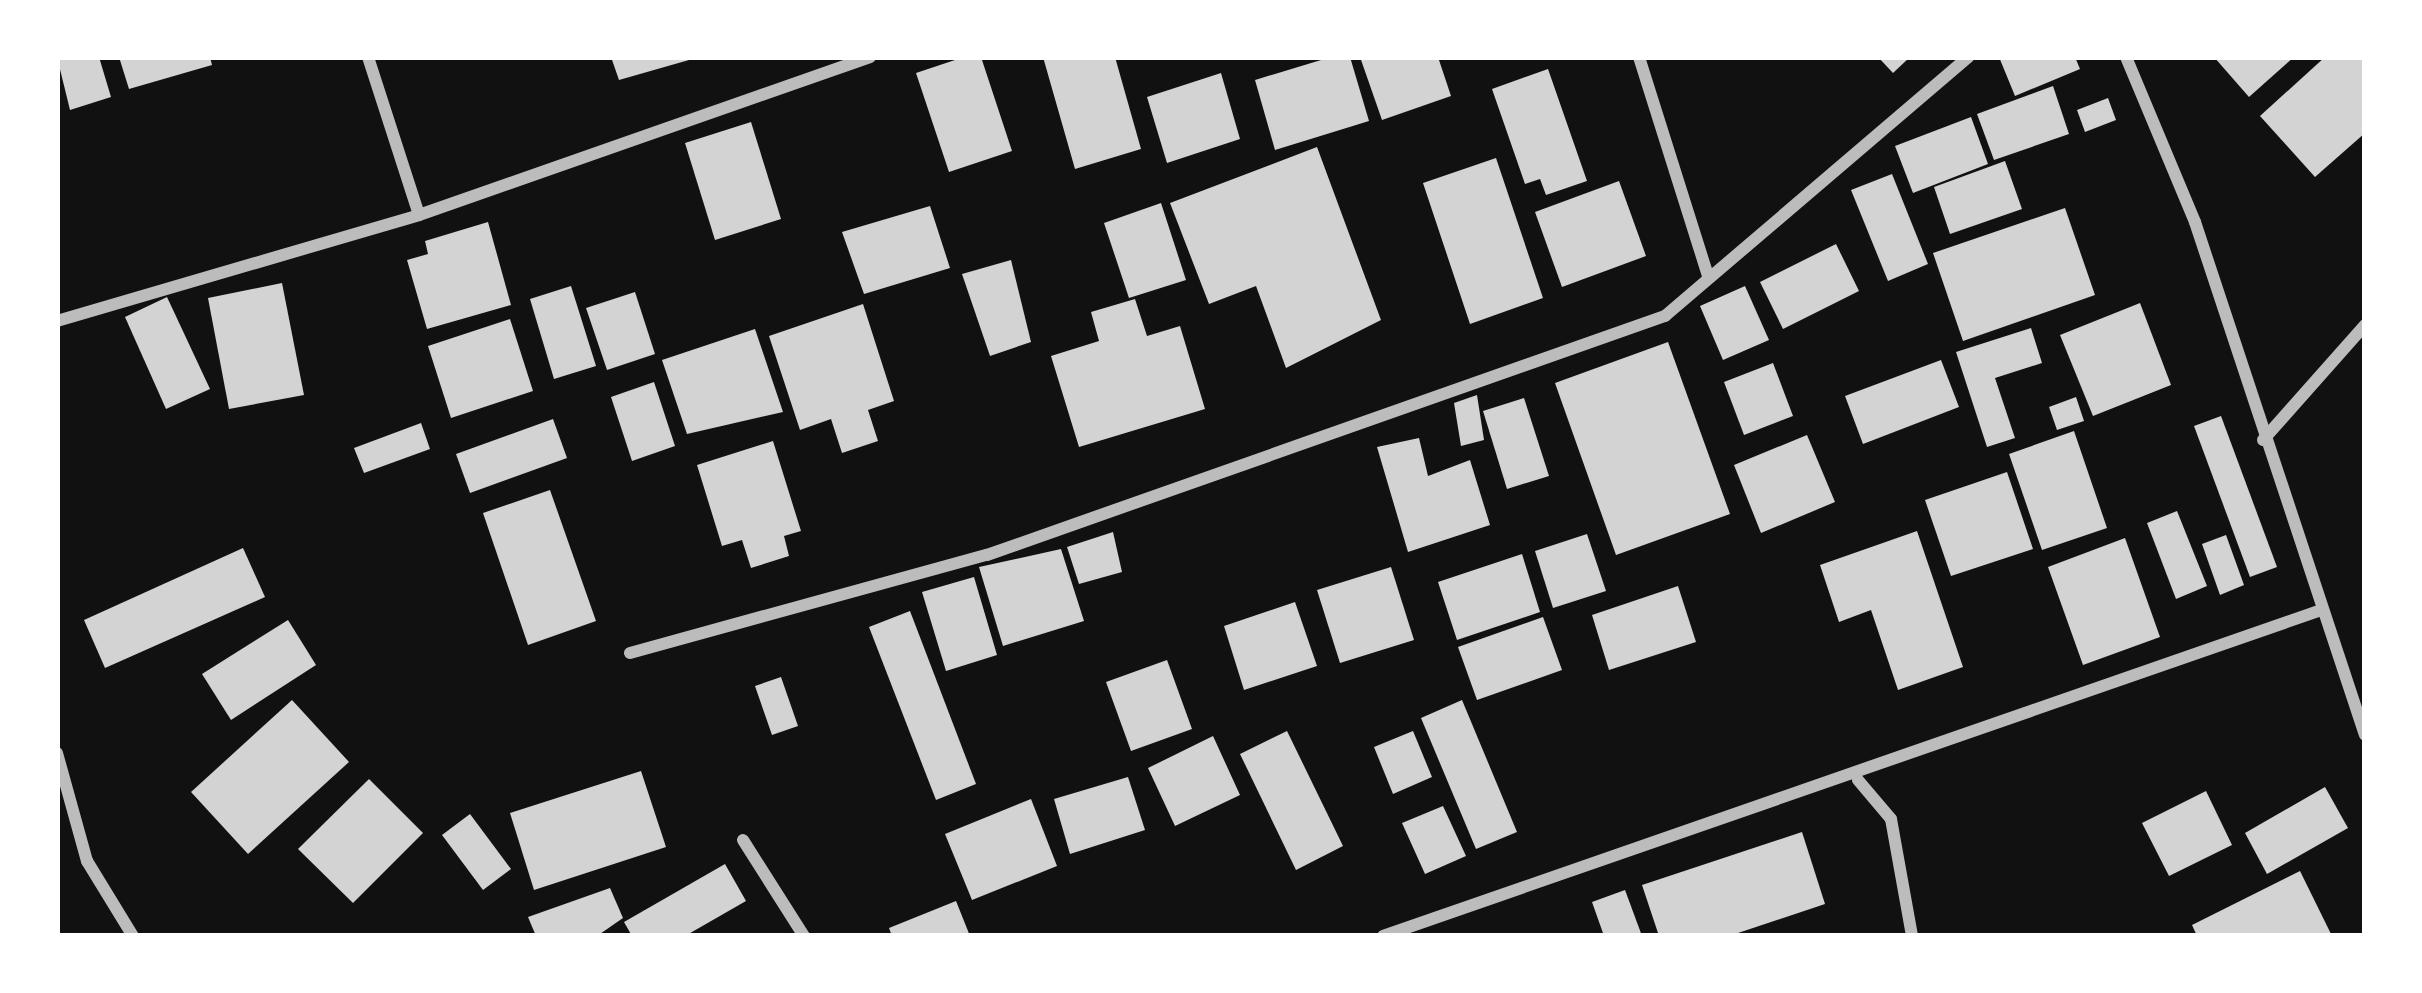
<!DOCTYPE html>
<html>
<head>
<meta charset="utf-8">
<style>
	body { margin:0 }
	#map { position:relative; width:2422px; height:993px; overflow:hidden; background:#111; font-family:"DejaVu Sans",sans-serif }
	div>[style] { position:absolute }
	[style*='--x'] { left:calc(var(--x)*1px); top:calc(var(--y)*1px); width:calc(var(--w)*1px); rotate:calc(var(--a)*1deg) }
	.building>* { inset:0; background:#d3d3d3 }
	.minor>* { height:12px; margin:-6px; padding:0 6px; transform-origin:6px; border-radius:6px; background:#bcbcbc }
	span { translate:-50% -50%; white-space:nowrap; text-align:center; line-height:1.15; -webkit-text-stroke:12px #fff; paint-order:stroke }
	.frame { position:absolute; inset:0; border:60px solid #fff; pointer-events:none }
</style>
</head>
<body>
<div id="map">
	<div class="building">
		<i style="clip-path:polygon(57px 57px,99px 57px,111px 97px,70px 110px)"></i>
		<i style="clip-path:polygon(119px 57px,210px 57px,212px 65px,129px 89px)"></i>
		<i style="clip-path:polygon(611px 57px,696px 57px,696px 58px,619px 80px)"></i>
		<i style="clip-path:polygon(964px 57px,981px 57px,1012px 151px,949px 172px,916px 73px)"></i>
		<i style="clip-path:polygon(1043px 57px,1115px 57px,1141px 149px,1075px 169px)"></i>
		<i style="clip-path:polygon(1331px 57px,1350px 57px,1369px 121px,1275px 150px,1255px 80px)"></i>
		<i style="clip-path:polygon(1360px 57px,1438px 57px,1451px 96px,1382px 120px)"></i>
		<i style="clip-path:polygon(1878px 57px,1910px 57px,1893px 73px)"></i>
		<i style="clip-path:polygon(1999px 57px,2075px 57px,2080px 69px,2015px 96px)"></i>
		<i style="clip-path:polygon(2214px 57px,2294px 57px,2249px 97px)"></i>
		<i style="clip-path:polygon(2325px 57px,2365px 57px,2365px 133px,2315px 177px,2260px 116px)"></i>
		<i style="clip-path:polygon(1548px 69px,1587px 181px,1546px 195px,1540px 179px,1525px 184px,1492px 89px)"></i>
		<i style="clip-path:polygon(1221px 73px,1240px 139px,1167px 163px,1147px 97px)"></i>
		<i style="clip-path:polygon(2053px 86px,2069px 134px,1994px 160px,1977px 114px)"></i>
		<i style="clip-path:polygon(2108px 98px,2116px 120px,2085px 132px,2077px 110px)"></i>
		<i style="clip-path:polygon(1971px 117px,1988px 164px,1913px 193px,1895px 146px)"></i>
		<i style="clip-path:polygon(751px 122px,781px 219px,715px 240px,685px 143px)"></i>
		<i style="clip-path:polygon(1317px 147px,1381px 320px,1286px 368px,1256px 286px,1209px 304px,1170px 203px)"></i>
		<i style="clip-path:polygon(1496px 158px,1543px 298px,1470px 324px,1423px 183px)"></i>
		<i style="clip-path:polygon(2005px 161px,2022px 209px,1950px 234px,1934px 187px)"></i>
		<i style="clip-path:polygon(1892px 174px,1928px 264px,1888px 281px,1851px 190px)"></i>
		<i style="clip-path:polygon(1619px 181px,1646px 256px,1562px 287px,1535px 212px)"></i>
		<i style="clip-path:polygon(1161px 203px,1186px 280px,1129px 298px,1104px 223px)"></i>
		<i style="clip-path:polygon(930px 206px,950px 268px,864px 294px,842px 232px)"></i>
		<i style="clip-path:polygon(2065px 208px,2095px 295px,1963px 341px,1933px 253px)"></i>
		<i style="clip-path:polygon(488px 222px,511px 305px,427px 329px,407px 260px,428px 254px,425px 241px)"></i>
		<i style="clip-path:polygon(1836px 244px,1859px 291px,1783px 329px,1760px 282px)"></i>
		<i style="clip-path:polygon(1011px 260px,1031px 342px,990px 356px,962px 274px)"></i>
		<i style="clip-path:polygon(282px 283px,304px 395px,229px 409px,208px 298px)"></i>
		<i style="clip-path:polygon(571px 286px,596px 366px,554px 379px,530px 299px)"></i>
		<i style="clip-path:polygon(1745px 286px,1769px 340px,1723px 360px,1700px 306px)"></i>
		<i style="clip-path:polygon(635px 292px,655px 354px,607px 370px,586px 308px)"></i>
		<i style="clip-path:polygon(167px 297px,210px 389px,166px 409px,125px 317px)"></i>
		<i style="clip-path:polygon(1135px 299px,1147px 336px,1180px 326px,1205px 409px,1079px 447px,1051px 356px,1099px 341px,1091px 312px)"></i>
		<i style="clip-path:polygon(2140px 303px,2171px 385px,2093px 416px,2060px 335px)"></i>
		<i style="clip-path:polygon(863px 304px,894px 401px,868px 410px,878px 441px,842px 453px,831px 419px,800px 430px,769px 336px)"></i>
		<i style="clip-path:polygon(510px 319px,533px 391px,451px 418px,428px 346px)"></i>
		<i style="clip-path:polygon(2031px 328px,2042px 363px,1995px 378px,2015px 438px,1987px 447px,1956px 352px)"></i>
		<i style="clip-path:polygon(755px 329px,783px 412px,687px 434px,662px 360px)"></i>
		<i style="clip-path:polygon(1668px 342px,1730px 514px,1616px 555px,1555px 383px)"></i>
		<i style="clip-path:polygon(1941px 360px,1959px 407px,1863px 444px,1845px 396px)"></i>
		<i style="clip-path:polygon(1773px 363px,1793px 416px,1744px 435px,1724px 382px)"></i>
		<i style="clip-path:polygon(654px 382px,675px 446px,632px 461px,611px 397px)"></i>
		<i style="clip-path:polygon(1477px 395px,1484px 440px,1461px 446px,1454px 403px)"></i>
		<i style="clip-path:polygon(2076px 397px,2084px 421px,2057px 430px,2049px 407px)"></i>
		<i style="clip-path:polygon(1524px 398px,1549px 476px,1507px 489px,1483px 411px)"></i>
		<i style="clip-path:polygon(2221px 416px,2277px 567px,2250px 577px,2194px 426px)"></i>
		<i style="clip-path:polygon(553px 419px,567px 458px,470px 493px,456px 454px)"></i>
		<i style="clip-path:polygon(421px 423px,430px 449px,364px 473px,354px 448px)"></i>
		<i style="clip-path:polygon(2074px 431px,2107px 528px,2042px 550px,2009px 454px)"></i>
		<i style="clip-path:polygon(1807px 435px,1835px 502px,1761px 533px,1734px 465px)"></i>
		<i style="clip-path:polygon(1419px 438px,1428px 476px,1470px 460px,1490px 525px,1408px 552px,1377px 447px)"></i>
		<i style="clip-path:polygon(773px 441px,801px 531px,784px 536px,789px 556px,751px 568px,742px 540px,722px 546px,697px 465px)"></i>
		<i style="clip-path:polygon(2007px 472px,2033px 549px,1951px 576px,1925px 500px)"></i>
		<i style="clip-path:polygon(550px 490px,596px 621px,528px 645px,483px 513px)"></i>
		<i style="clip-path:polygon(2177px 511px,2207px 586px,2176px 599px,2147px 523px)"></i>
		<i style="clip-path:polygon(1917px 531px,1963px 667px,1898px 690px,1871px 610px,1839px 622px,1820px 565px)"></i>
		<i style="clip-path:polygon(1113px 532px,1122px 572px,1079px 584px,1067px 547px)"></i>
		<i style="clip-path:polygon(1587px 534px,1606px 591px,1553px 608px,1535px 551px)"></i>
		<i style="clip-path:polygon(2226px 535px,2244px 585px,2220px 595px,2202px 544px)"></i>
		<i style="clip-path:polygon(2125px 538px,2160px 637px,2083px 665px,2048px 567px)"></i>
		<i style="clip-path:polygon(243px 548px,265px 597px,105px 668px,84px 620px)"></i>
		<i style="clip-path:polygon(1061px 549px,1084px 621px,1003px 646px,979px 567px)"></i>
		<i style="clip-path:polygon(1522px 554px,1540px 612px,1457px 640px,1438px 582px)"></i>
		<i style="clip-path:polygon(1391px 567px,1414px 640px,1340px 663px,1317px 590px)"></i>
		<i style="clip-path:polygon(974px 577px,997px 655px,946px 671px,922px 592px)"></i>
		<i style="clip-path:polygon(1678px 586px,1696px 642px,1609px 670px,1592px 615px)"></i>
		<i style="clip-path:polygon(1295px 602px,1317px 666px,1244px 690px,1224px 626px)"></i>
		<i style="clip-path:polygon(910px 611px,976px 784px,936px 800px,869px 627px)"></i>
		<i style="clip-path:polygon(1543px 617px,1562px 670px,1477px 700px,1458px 647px)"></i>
		<i style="clip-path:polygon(288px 620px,316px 665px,231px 720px,202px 674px)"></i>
		<i style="clip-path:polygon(1167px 660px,1192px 729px,1131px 751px,1106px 682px)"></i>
		<i style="clip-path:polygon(781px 677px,798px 726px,772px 735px,755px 686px)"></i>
		<i style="clip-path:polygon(292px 700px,349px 762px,248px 854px,191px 792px)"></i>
		<i style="clip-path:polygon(1462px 700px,1517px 832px,1476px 849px,1421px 718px)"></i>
		<i style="clip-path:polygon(1287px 731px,1343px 846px,1296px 870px,1240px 754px)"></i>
		<i style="clip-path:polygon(1413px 731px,1432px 777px,1393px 794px,1374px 747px)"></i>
		<i style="clip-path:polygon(1213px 736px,1240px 795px,1175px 826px,1148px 768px)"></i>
		<i style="clip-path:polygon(641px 771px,666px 847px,534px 890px,510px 813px)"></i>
		<i style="clip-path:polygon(1128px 777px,1145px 830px,1070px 854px,1054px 799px)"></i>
		<i style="clip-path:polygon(369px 779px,423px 833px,353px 903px,298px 849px)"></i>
		<i style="clip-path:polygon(2325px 787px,2348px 828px,2267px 874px,2245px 833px)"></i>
		<i style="clip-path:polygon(2206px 791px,2232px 845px,2169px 876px,2142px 823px)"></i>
		<i style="clip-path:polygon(1031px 799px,1057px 866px,972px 900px,945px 834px)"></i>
		<i style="clip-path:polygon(1443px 806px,1466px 856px,1425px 874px,1402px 823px)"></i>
		<i style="clip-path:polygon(470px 814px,511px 869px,483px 890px,442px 835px)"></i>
		<i style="clip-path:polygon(1802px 832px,1825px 904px,1729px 936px,1659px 936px,1642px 885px)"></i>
		<i style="clip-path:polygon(725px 864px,746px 901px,685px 936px,632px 936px,624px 922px)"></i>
		<i style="clip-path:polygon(2300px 871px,2332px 936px,2197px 936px,2192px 925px)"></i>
		<i style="clip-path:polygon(610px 888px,623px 918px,597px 936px,536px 936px,528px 917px)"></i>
		<i style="clip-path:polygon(1625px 890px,1642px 936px,1604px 936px,1592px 902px)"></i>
		<i style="clip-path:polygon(956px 901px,970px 936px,892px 936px,889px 928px)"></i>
	</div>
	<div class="minor">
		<i style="--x:368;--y:57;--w:166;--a:72.1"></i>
		<i style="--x:1639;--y:57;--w:230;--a:72.5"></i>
		<i style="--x:2126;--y:57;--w:179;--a:67.3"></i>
		<i style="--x:2195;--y:222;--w:540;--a:71.67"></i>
		<i style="--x:57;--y:321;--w:377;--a:-16.3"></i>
		<i style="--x:419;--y:215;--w:478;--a:-19.3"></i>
		<i style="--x:2263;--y:440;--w:154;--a:-48.4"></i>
		<i style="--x:630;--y:653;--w:370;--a:-15.4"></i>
		<i style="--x:987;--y:555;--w:719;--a:-19.42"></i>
		<i style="--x:1665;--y:316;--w:399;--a:-40.5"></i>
		<i style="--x:57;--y:753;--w:112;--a:74.5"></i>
		<i style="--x:87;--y:861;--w:88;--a:58.5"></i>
		<i style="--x:1858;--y:780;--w:51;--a:49.8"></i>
		<i style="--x:1891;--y:819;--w:119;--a:79.8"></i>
		<i style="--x:743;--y:840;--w:114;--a:57.6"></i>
		<i style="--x:1383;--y:936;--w:993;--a:-19.16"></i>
	</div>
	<div class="frame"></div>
</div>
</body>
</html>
